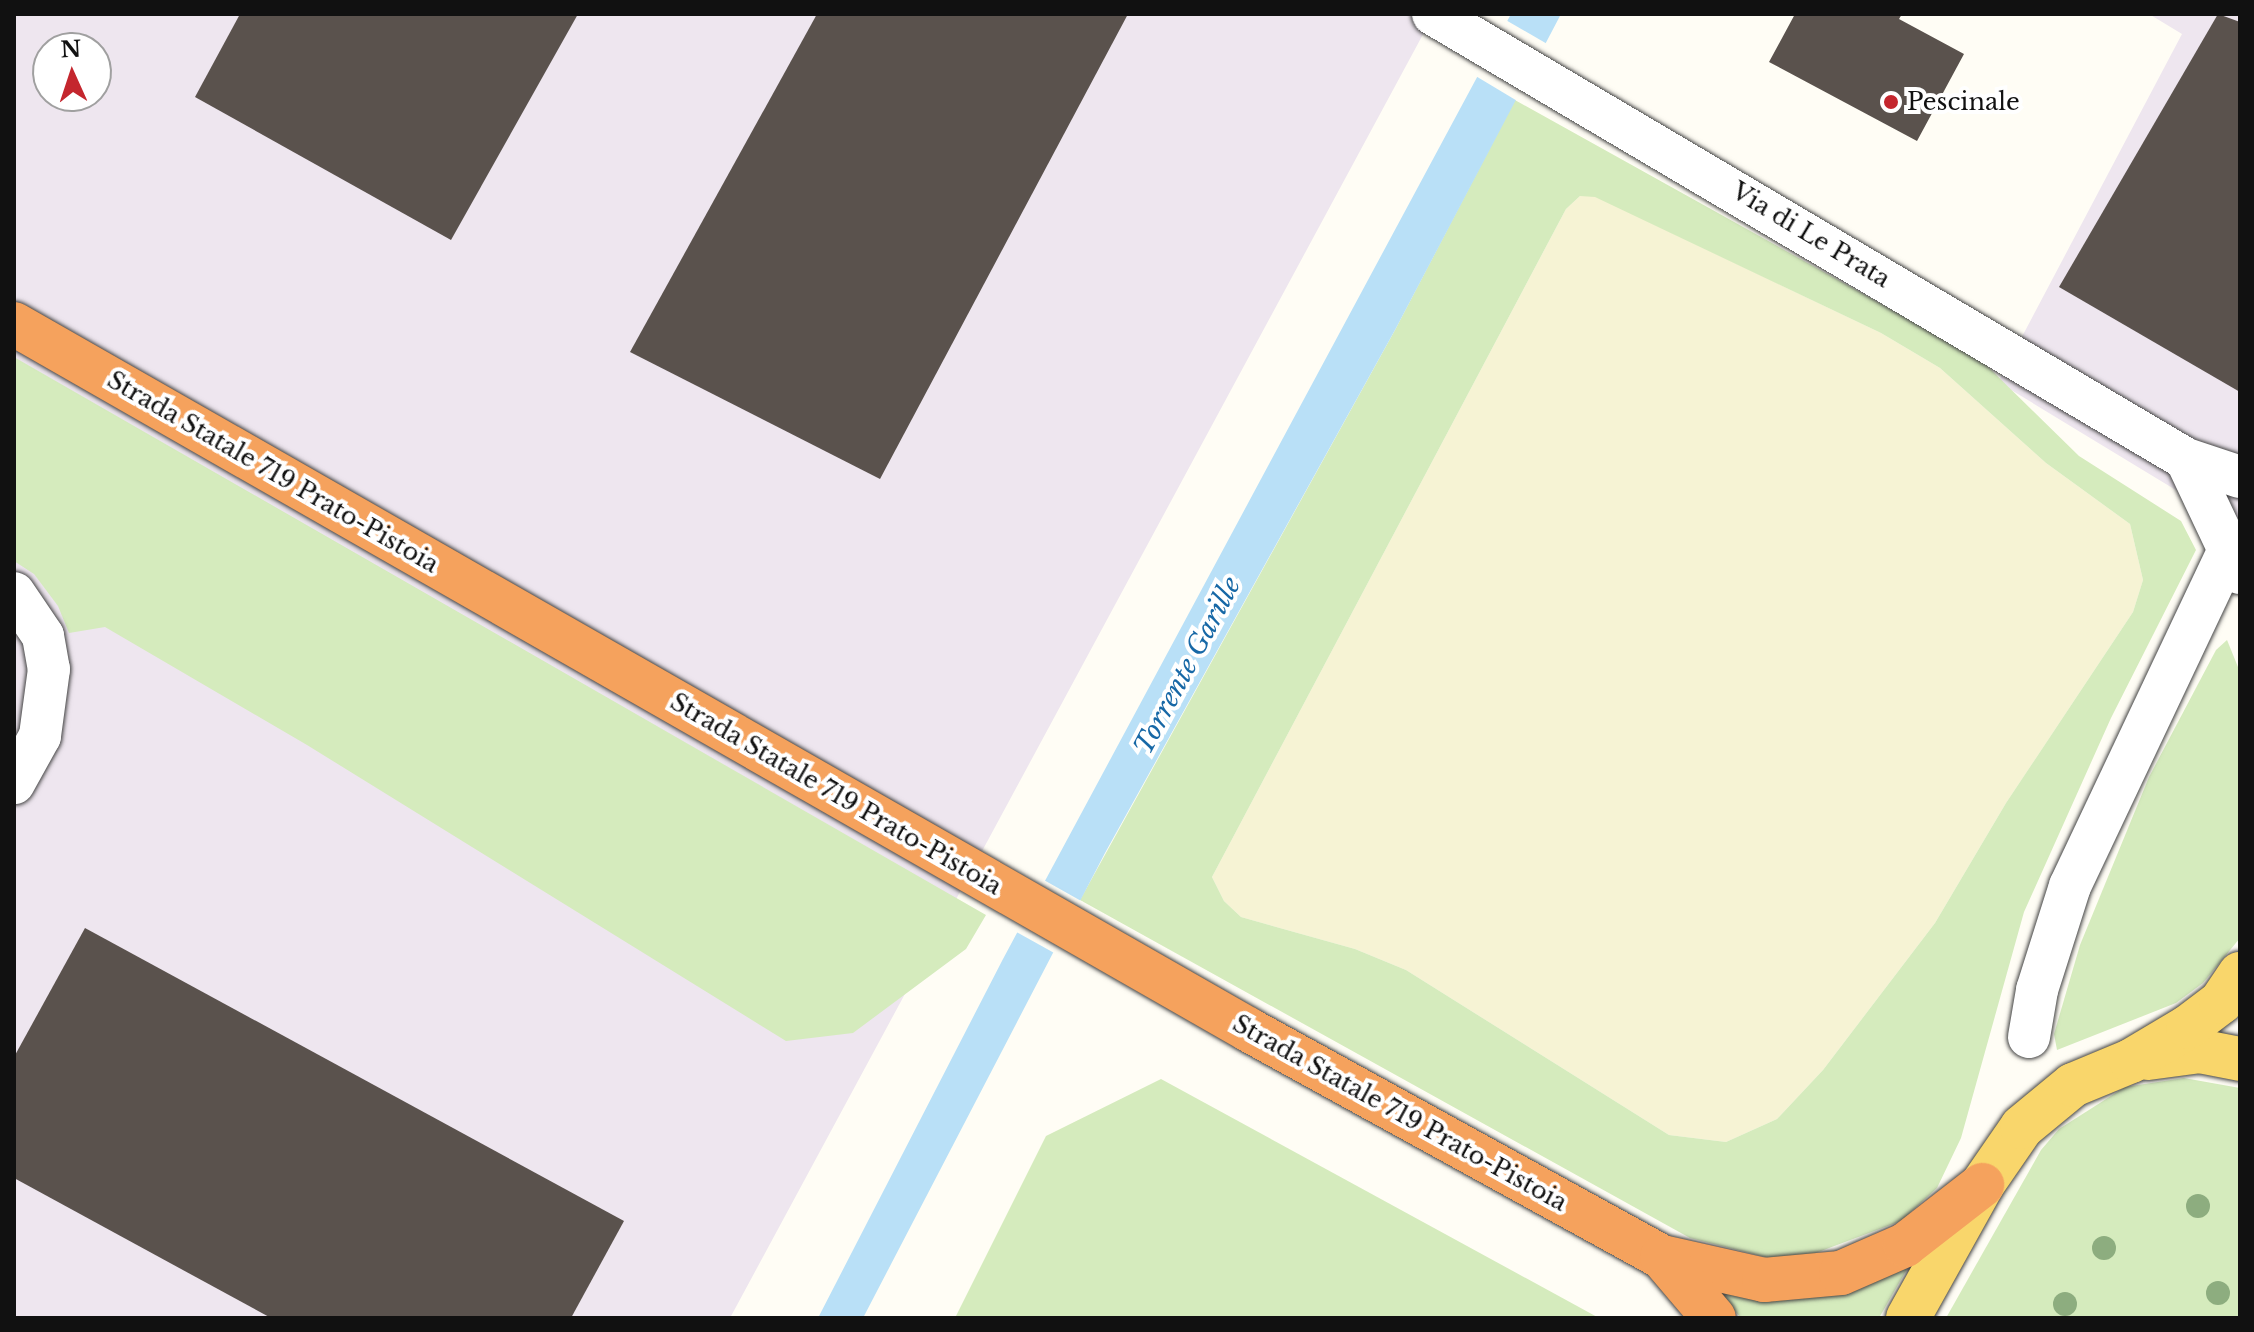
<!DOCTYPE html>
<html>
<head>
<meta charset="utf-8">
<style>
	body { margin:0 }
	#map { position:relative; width:2254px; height:1332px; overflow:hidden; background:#fffdf5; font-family:"Libre Baskerville",serif }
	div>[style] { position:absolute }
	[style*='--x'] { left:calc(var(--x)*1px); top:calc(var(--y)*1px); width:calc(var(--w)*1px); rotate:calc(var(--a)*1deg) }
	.industrial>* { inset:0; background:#eee6ef }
	.farmland>* { inset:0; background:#f6f3d4 }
	.green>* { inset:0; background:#d5ebbd }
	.water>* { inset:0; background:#b9e0f7 }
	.pier>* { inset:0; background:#fffdf5 }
	.building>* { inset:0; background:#5a524d }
	.roads { filter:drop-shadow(0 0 2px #444) drop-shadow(0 0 2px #444) }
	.minor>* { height:42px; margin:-21px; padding:0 21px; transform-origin:21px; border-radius:21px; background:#fff }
	.major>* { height:44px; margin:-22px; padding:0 22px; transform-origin:22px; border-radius:22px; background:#f9d66b }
	.highway>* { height:44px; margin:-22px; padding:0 22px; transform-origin:22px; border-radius:22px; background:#f5a25d }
	.trees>* { width:24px; height:24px; margin:-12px; border-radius:50%; background:#8dad7f }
	.dots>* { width:22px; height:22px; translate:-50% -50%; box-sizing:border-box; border:4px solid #fff; border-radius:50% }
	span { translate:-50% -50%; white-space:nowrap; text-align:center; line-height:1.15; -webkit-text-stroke:8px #fff; paint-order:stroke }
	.poi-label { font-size:24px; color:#111 }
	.left { translate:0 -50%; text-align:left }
	.street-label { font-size:24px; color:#111 }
	.water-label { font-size:26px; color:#1768a6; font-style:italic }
	.frame { position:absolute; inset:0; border:16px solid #111; pointer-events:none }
	.north { position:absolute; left:32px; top:32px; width:80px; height:80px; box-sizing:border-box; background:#fff; border:2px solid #a0a0a0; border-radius:50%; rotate:357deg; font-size:22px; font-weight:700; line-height:32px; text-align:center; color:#111 }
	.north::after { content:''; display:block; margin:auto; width:28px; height:36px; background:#c4262e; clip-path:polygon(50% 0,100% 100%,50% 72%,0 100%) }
</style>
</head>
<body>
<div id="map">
	<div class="industrial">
		<i style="clip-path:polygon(evenodd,14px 14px,1434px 14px,730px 1318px,14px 1318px,14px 14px,48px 48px,96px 48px,96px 96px,48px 96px,48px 48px)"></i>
		<i style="clip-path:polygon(2149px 14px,2240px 14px,2240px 529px,1998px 382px,2182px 34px)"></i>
	</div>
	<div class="farmland">
		<i style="clip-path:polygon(1580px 196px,1595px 196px,1881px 333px,1940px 368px,2046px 463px,2130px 524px,2143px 580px,2133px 612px,2006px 803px,1935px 923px,1823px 1070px,1777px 1119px,1726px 1142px,1669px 1135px,1406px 970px,1355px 949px,1241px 917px,1224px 901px,1212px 877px,1566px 209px)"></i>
	</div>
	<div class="green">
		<i style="clip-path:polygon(evenodd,1515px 100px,1980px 359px,2079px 456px,2181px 521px,2196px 550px,2111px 718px,2024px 912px,1961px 1138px,1937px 1188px,1901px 1221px,1813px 1254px,1769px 1258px,1690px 1238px,1080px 900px,1395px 330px,1515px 100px,1580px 196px,1595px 197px,1881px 333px,1940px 368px,2046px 463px,2130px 524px,2143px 580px,2133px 612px,2006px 803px,1935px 923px,1823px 1070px,1777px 1119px,1726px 1142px,1669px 1135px,1406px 970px,1355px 949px,1241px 917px,1224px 901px,1212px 877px,1566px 209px,1580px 196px)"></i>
		<i style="clip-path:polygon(14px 357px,986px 915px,966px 949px,853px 1033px,786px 1041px,307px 745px,105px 627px,69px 633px,58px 606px,34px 574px,14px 561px)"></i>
		<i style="clip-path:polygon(2227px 640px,2240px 672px,2240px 938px,2203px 983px,2176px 1003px,2057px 1050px,2054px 1034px,2080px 945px,2149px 777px,2216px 650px)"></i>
		<i style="clip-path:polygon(2184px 1078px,2240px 1088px,2240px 1318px,1946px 1318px,2041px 1150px,2059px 1129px,2125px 1087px)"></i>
		<i style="clip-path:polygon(1161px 1079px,1599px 1318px,955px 1318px,1046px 1136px)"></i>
		<i style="clip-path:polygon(1900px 1266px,1907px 1269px,1879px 1318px,1741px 1318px,1719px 1293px)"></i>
	</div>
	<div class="water">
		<i style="clip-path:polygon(1511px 14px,1561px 14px,1395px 330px,1105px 853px,863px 1318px,818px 1318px,1003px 959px)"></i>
	</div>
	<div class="pier">
		<i style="clip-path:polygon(1504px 19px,1549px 45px,1519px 102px,1474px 75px)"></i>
		<i style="clip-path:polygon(1042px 879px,1083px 902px,1056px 954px,1013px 930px)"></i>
	</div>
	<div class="building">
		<i style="clip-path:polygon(240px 14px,578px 14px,451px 240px,195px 97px)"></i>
		<i style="clip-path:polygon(817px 14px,1128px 14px,880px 479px,630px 352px)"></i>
		<i style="clip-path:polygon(1795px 14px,1902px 14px,1899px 19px,1964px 54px,1917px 141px,1769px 62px)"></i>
		<i style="clip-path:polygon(2218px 14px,2240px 22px,2240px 392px,2059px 287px)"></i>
		<i style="clip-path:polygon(85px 928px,624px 1221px,571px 1318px,271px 1318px,14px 1178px,14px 1057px)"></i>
	</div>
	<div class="roads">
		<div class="minor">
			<i style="--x:1433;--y:14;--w:875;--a:30.58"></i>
			<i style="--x:2186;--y:459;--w:57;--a:18.4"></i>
			<i style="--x:2186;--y:459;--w:126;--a:64.7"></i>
			<i style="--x:14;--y:593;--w:52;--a:56"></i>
			<i style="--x:43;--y:636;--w:34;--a:80"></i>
			<i style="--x:49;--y:669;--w:68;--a:97.7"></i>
			<i style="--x:40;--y:736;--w:54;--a:119"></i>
			<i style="--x:2029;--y:1037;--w:48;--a:-80.3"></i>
			<i style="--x:2037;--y:990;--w:109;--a:-72.4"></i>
			<i style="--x:2070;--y:886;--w:375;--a:-64.7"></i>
		</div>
		<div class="major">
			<i style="--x:2148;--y:1058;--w:51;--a:-7.8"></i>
			<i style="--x:2199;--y:1051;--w:42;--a:11"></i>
			<i style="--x:1908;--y:1318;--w:152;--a:-60.9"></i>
			<i style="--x:1982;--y:1185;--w:70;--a:-55.4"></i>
			<i style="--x:2022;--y:1127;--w:66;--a:-39.5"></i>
			<i style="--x:2073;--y:1085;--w:63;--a:-22.5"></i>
			<i style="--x:2131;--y:1061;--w:66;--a:-30.8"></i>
			<i style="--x:2188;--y:1027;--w:41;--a:-37.1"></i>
			<i style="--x:2221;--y:1002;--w:34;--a:-56"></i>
		</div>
		<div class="highway">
			<i style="--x:14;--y:324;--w:1423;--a:29.75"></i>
			<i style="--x:1249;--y:1030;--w:471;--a:28.8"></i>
			<i style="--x:1662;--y:1257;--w:105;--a:12.7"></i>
			<i style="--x:1764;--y:1280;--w:77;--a:-5.2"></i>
			<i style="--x:1841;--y:1273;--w:70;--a:-23.6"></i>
			<i style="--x:1905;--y:1245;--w:98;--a:-37.9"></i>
			<i style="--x:1662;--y:1257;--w:80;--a:49.6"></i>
		</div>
	</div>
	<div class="trees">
		<i style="left:2198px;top:1206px"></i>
		<i style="left:2104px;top:1248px"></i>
		<i style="left:2218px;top:1293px"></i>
		<i style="left:2065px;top:1304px"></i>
	</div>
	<div class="dots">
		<i style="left:1891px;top:102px;background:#c4262e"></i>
	</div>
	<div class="poi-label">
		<span class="left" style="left:1907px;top:102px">Pescinale</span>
	</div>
	<div class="street-label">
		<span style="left:1811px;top:235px;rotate:31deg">Via di Le Prata</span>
		<span style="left:273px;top:472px;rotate:30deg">Strada Statale 719 Prato-Pistoia</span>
		<span style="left:836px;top:794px;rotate:30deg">Strada Statale 719 Prato-Pistoia</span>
		<span style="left:1400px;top:1113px;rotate:29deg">Strada Statale 719 Prato-Pistoia</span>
	</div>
	<div class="water-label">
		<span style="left:1188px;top:666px;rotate:-62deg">Torrente Garille</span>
	</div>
	<div class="frame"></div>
	<div class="north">N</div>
</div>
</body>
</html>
